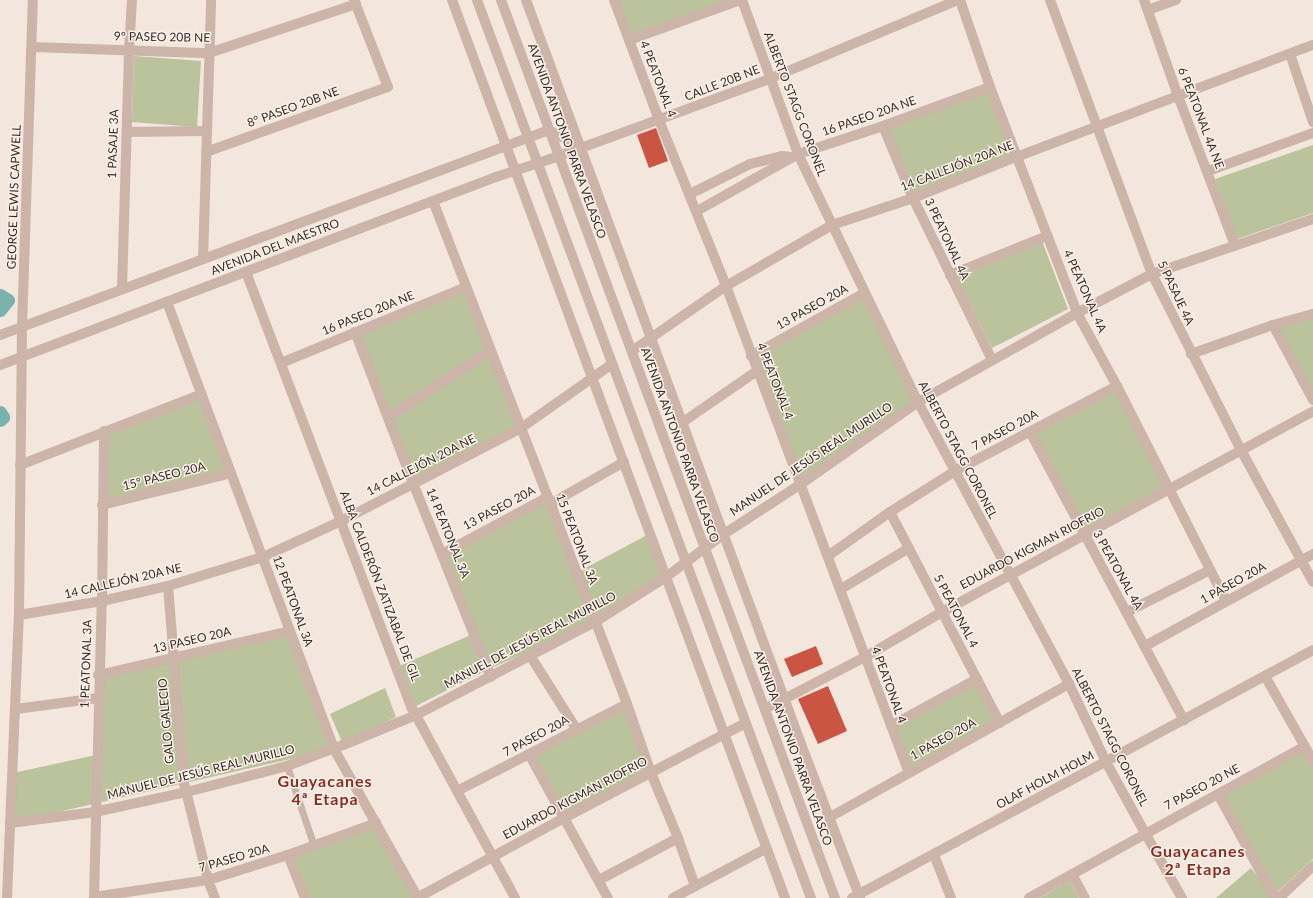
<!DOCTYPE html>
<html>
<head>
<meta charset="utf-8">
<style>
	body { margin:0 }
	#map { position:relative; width:1313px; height:898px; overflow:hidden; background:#f3e6dd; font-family:Lato,sans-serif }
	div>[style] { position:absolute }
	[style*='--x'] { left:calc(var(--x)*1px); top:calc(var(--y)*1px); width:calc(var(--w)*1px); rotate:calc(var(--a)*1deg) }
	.green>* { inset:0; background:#bac39c }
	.canal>* { height:13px; margin:-6.5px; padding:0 6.5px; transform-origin:6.5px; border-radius:6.5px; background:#7ab2ae }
	.building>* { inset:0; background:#cb5543 }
	.service>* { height:7px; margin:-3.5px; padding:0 3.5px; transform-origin:3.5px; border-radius:3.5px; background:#ccb4a8 }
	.minor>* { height:10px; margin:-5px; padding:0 5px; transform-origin:5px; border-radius:5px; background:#ccb4a8 }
	.tertiary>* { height:10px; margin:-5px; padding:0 5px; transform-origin:5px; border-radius:5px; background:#ccb4a8 }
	span { translate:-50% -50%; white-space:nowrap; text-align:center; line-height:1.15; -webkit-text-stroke:3px #fbf1e9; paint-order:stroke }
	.street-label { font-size:12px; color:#392c28 }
	.district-label { font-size:16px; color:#8b2c1e; font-weight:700; letter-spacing:1px }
</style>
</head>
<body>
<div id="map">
	<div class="green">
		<i style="clip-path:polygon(614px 0,740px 0,629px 40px)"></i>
		<i style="clip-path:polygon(134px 56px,201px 61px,197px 127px,132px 122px)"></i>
		<i style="clip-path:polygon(990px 87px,1016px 157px,913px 198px,883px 126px)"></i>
		<i style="clip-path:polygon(1313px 145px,1313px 213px,1237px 239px,1215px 179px)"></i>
		<i style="clip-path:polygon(1040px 236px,1068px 309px,992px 348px,955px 274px)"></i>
		<i style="clip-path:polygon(466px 287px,520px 428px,415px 483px,356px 332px)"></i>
		<i style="clip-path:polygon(864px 293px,918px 402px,801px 484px,751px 356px)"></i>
		<i style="clip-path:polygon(1313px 315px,1313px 393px,1274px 326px)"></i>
		<i style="clip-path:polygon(1117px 386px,1169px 489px,1084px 535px,1030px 432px)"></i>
		<i style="clip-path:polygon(202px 394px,231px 473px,102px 505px,104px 431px)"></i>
		<i style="clip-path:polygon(547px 497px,576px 573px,651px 533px,666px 577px,595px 622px,487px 670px,412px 708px,397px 667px,473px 634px,442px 554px)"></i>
		<i style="clip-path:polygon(290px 631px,334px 749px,10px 823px,13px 773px,96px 755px,98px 675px)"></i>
		<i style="clip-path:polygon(977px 679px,1000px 723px,909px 773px,891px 726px)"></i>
		<i style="clip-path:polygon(385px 688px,396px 717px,343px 744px,330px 714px)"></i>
		<i style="clip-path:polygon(627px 704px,651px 773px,564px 818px,529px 754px)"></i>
		<i style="clip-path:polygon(1304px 747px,1313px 761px,1313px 859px,1271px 898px,1216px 898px,1251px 868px,1271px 894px,1218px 794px)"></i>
		<i style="clip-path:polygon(376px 823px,417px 898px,305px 898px,288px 855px)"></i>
		<i style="clip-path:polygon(1070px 881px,1079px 898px,1040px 898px)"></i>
	</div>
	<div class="canal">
		<i style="--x:0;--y:295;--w:9;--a:32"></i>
		<i style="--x:8;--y:300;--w:13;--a:129"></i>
		<i style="--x:0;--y:412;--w:6;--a:59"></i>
		<i style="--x:3;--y:417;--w:4;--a:135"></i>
	</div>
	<div class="building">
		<i style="clip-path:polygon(656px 128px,668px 161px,649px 168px,637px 135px)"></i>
		<i style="clip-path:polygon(816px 646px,823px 664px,792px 677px,784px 659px)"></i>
		<i style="clip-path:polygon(828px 686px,847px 731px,818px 744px,798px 699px)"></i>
	</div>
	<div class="service">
		<i style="--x:287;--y:766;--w:84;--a:71.4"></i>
	</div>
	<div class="minor">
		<i style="--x:452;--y:0;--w:958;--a:69.65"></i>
		<i style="--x:526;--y:0;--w:793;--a:69.71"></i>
		<i style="--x:801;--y:744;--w:165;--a:69"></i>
		<i style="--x:614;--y:0;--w:128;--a:69.4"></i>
		<i style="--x:659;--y:120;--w:179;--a:68"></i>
		<i style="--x:726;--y:286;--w:520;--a:69.41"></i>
		<i style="--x:742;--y:0;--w:164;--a:70"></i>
		<i style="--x:798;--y:154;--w:276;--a:64.2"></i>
		<i style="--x:918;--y:402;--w:320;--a:61.8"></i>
		<i style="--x:1069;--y:684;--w:86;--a:64.6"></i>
		<i style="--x:1106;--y:762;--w:81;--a:61.2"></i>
		<i style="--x:1145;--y:833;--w:75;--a:60.4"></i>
		<i style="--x:960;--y:0;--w:92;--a:71"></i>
		<i style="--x:990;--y:87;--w:242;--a:68.9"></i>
		<i style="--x:1077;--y:313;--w:83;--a:61.3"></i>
		<i style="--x:1117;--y:386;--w:241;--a:63.1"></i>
		<i style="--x:1050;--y:0;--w:292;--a:69.6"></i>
		<i style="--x:1152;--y:274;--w:197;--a:63.2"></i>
		<i style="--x:1241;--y:450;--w:150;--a:61.4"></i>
		<i style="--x:1144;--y:0;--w:102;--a:70.5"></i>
		<i style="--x:1178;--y:96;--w:160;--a:69.1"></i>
		<i style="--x:1148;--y:10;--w:30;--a:-20"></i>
		<i style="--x:629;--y:40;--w:119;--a:-19.7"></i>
		<i style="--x:33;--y:47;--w:176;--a:2"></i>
		<i style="--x:209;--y:53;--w:155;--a:-18.4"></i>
		<i style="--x:1290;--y:54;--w:72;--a:71.3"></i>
		<i style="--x:883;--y:126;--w:78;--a:67.4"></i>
		<i style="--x:913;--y:198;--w:180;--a:64"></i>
		<i style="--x:549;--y:130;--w:37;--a:29"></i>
		<i style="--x:127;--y:132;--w:80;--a:-0.7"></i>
		<i style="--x:206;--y:152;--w:193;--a:-19.7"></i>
		<i style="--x:388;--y:87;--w:93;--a:-111.3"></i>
		<i style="--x:559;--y:156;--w:224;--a:-20.1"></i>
		<i style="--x:769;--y:79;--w:205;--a:-22.7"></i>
		<i style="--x:1208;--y:171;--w:112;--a:-19.9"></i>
		<i style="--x:690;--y:194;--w:67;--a:-26.6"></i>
		<i style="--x:750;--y:164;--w:33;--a:-14"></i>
		<i style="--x:782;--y:156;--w:9;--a:6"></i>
		<i style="--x:433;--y:201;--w:318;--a:68.8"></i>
		<i style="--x:548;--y:497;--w:222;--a:69.1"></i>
		<i style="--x:627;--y:704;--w:73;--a:70.8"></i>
		<i style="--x:651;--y:773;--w:70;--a:67.4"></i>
		<i style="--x:678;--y:838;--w:51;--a:70.5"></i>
		<i style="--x:697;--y:211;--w:116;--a:-29.4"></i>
		<i style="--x:798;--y:154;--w:89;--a:-18.2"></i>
		<i style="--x:883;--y:126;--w:114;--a:-20"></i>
		<i style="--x:203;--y:259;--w:259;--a:-88.2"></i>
		<i style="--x:246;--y:272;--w:467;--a:69.2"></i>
		<i style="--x:412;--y:708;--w:216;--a:61.5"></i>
		<i style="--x:950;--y:275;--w:105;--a:-21.9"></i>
		<i style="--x:122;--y:289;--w:239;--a:-88.3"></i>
		<i style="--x:129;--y:50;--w:50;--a:-86.6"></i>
		<i style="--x:167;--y:302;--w:477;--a:69.5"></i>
		<i style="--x:334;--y:749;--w:171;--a:60.6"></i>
		<i style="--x:1273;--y:325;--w:85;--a:61.9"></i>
		<i style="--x:355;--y:332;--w:162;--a:69"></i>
		<i style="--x:413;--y:483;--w:209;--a:68.1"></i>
		<i style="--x:632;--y:351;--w:114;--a:-34.7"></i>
		<i style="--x:726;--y:286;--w:122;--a:-29.9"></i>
		<i style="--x:832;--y:225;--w:85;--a:-18.4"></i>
		<i style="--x:913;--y:198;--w:111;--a:-21.7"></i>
		<i style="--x:1016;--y:157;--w:317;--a:-20.7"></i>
		<i style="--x:1191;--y:354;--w:87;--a:-19.5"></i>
		<i style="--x:1273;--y:325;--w:41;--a:-15.4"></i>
		<i style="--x:751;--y:356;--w:129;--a:-29.1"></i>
		<i style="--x:281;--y:363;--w:200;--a:-22.3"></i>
		<i style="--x:388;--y:418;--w:123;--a:-33.4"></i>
		<i style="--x:683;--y:422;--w:90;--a:-34.6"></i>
		<i style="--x:1030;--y:432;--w:327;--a:61.9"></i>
		<i style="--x:20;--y:465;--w:195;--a:-21.3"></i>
		<i style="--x:550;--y:504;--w:85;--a:-29.6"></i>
		<i style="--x:102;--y:505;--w:133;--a:-13.9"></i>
		<i style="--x:890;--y:512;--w:238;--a:62.5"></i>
		<i style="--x:442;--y:554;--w:120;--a:-28.3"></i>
		<i style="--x:828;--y:556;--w:76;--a:-35.4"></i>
		<i style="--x:890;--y:512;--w:77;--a:-32.2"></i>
		<i style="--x:955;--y:471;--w:183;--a:-27.7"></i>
		<i style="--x:168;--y:586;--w:198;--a:85.4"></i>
		<i style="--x:184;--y:783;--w:100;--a:76.1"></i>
		<i style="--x:208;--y:880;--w:19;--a:69"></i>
		<i style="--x:841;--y:589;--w:79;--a:-31.1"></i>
		<i style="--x:1127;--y:612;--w:93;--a:-26.8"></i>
		<i style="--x:19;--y:615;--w:84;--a:-9.6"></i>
		<i style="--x:102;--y:601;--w:68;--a:-12.8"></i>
		<i style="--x:168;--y:586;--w:99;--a:-17"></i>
		<i style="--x:263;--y:557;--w:86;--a:-24.8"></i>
		<i style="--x:341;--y:521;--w:203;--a:-27.3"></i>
		<i style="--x:521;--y:428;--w:111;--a:-35.1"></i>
		<i style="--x:1145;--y:646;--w:192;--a:-28.7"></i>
		<i style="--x:531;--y:657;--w:86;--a:57.8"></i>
		<i style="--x:98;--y:675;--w:197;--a:-12.9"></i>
		<i style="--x:1265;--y:676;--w:98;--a:60.5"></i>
		<i style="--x:16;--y:709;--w:83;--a:-7.6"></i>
		<i style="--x:765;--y:709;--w:113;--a:-27.5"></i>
		<i style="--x:865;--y:657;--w:89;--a:-30.3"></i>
		<i style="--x:942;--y:612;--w:422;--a:-28.4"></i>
		<i style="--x:891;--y:726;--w:98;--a:-28.7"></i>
		<i style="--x:529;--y:754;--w:164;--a:61.3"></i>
		<i style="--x:457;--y:791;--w:191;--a:-27.1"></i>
		<i style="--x:1218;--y:794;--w:119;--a:61.3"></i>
		<i style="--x:830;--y:817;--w:274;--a:-29.1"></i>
		<i style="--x:10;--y:823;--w:86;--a:-7.4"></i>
		<i style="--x:95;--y:812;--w:94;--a:-12.3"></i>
		<i style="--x:187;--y:792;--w:103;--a:-14.6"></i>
		<i style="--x:287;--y:766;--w:60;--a:-20.6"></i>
		<i style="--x:343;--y:745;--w:79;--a:-22.3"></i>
		<i style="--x:416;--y:715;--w:202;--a:-27.5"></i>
		<i style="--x:595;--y:622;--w:84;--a:-32.4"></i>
		<i style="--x:666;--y:577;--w:72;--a:-36.6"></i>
		<i style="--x:724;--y:534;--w:92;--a:-33"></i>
		<i style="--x:801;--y:484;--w:143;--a:-35"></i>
		<i style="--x:918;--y:402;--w:182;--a:-29.2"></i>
		<i style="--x:1077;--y:313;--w:85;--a:-27.5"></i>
		<i style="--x:1152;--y:274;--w:170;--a:-18.9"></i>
		<i style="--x:288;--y:855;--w:46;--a:68.4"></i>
		<i style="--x:934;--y:855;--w:46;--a:68.4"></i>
		<i style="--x:1072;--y:874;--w:27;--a:62"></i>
		<i style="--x:599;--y:880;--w:89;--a:-28"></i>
		<i style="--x:94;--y:897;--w:115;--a:-8.5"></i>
		<i style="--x:208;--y:880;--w:84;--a:-17.4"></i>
		<i style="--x:288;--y:855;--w:94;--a:-20"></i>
		<i style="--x:7;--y:898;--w:283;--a:-87.6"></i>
		<i style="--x:19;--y:615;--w:288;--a:-89.4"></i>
		<i style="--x:22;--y:327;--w:327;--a:-88.1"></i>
		<i style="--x:94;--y:898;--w:297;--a:-88.5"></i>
		<i style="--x:102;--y:601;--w:170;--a:-89.3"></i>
		<i style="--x:417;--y:898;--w:167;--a:-28.6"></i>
		<i style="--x:564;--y:818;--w:205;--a:-27.6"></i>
		<i style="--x:673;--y:898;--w:106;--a:-28"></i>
		<i style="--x:852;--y:898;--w:523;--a:-28.28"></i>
		<i style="--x:1029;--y:898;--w:314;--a:-28.8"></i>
		<i style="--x:1279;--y:898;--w:47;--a:-43.3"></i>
	</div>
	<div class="tertiary">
		<i style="--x:477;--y:0;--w:958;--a:69.6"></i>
		<i style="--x:501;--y:0;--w:958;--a:69.6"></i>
		<i style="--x:0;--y:335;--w:586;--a:-20.48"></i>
		<i style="--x:0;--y:365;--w:530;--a:-20.76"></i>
		<i style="--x:496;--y:177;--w:66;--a:-18.4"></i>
	</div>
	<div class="street-label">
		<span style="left:162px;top:37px;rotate:1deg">9° PASEO 20B NE</span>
		<span style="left:658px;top:79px;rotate:69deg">4 PEATONAL 4</span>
		<span style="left:722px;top:83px;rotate:-21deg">CALLE 20B NE</span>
		<span style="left:795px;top:104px;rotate:69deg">ALBERTO STAGG CORONEL</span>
		<span style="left:293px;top:107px;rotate:-20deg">8° PASEO 20B NE</span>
		<span style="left:869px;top:116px;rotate:-19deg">16 PASEO 20A NE</span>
		<span style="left:1201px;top:118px;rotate:69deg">6 PEATONAL 4A NE</span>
		<span style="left:567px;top:141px;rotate:70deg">AVENIDA ANTONIO PARRA VELASCO</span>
		<span style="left:113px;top:144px;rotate:-88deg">1 PASAJE 3A</span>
		<span style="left:957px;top:166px;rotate:-21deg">14 CALLEJÓN 20A NE</span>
		<span style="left:14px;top:197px;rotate:-88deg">GEORGE LEWIS CAPWELL</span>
		<span style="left:947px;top:239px;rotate:65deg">3 PEATONAL 4A</span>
		<span style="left:275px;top:247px;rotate:-21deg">AVENIDA DEL MAESTRO</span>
		<span style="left:1085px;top:291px;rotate:66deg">4 PEATONAL 4A</span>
		<span style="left:1176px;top:293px;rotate:65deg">5 PASAJE 4A</span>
		<span style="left:812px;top:307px;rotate:-29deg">13 PASEO 20A</span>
		<span style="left:368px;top:313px;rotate:-22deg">16 PASEO 20A NE</span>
		<span style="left:775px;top:381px;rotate:69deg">4 PEATONAL 4</span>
		<span style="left:1005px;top:430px;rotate:-28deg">7 PASEO 20A</span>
		<span style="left:680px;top:445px;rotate:70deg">AVENIDA ANTONIO PARRA VELASCO</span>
		<span style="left:958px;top:450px;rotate:62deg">ALBERTO STAGG CORONEL</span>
		<span style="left:811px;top:459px;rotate:-34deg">MANUEL DE JESÚS REAL MURILLO</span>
		<span style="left:421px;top:465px;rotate:-27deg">14 CALLEJÓN 20A NE</span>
		<span style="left:164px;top:476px;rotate:-14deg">15° PASEO 20A</span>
		<span style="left:499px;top:508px;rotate:-28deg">13 PASEO 20A</span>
		<span style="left:448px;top:533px;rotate:68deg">14 PEATONAL 3A</span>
		<span style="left:577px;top:539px;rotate:69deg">15 PEATONAL 3A</span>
		<span style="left:1032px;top:548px;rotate:-28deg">EDUARDO KIGMAN RIOFRIO</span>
		<span style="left:1118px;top:570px;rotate:61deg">3 PEATONAL 4A</span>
		<span style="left:123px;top:581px;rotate:-13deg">14 CALLEJÓN 20A NE</span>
		<span style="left:1233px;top:583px;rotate:-29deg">1 PASEO 20A</span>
		<span style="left:380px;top:586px;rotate:69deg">ALBA CALDERÓN ZATIZABAL DE GIL</span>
		<span style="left:293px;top:601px;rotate:70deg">12 PEATONAL 3A</span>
		<span style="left:956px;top:611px;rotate:62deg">5 PEATONAL 4</span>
		<span style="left:192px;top:640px;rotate:-13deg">13 PASEO 20A</span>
		<span style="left:530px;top:640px;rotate:-28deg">MANUEL DE JESÚS REAL MURILLO</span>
		<span style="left:86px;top:664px;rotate:-88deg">1 PEATONAL 3A</span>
		<span style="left:889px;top:685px;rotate:70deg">4 PEATONAL 4</span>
		<span style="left:166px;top:721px;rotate:-95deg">GALO GALECIO</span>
		<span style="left:536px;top:736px;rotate:-28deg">7 PASEO 20A</span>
		<span style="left:1110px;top:737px;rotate:63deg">ALBERTO STAGG CORONEL</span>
		<span style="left:943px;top:739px;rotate:-29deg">1 PASEO 20A</span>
		<span style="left:793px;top:748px;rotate:70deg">AVENIDA ANTONIO PARRA VELASCO</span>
		<span style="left:201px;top:772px;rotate:-14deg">MANUEL DE JESÚS REAL MURILLO</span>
		<span style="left:1045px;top:780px;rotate:-28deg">OLAF HOLM HOLM</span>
		<span style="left:1202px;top:787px;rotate:-28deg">7 PASEO 20 NE</span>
		<span style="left:575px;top:798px;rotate:-28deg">EDUARDO KIGMAN RIOFRIO</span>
		<span style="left:234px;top:858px;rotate:-16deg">7 PASEO 20A</span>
	</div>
	<div class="district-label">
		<span style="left:325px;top:790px">Guayacanes<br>4ª Etapa</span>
		<span style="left:1198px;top:860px">Guayacanes<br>2ª Etapa</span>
	</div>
</div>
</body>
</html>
